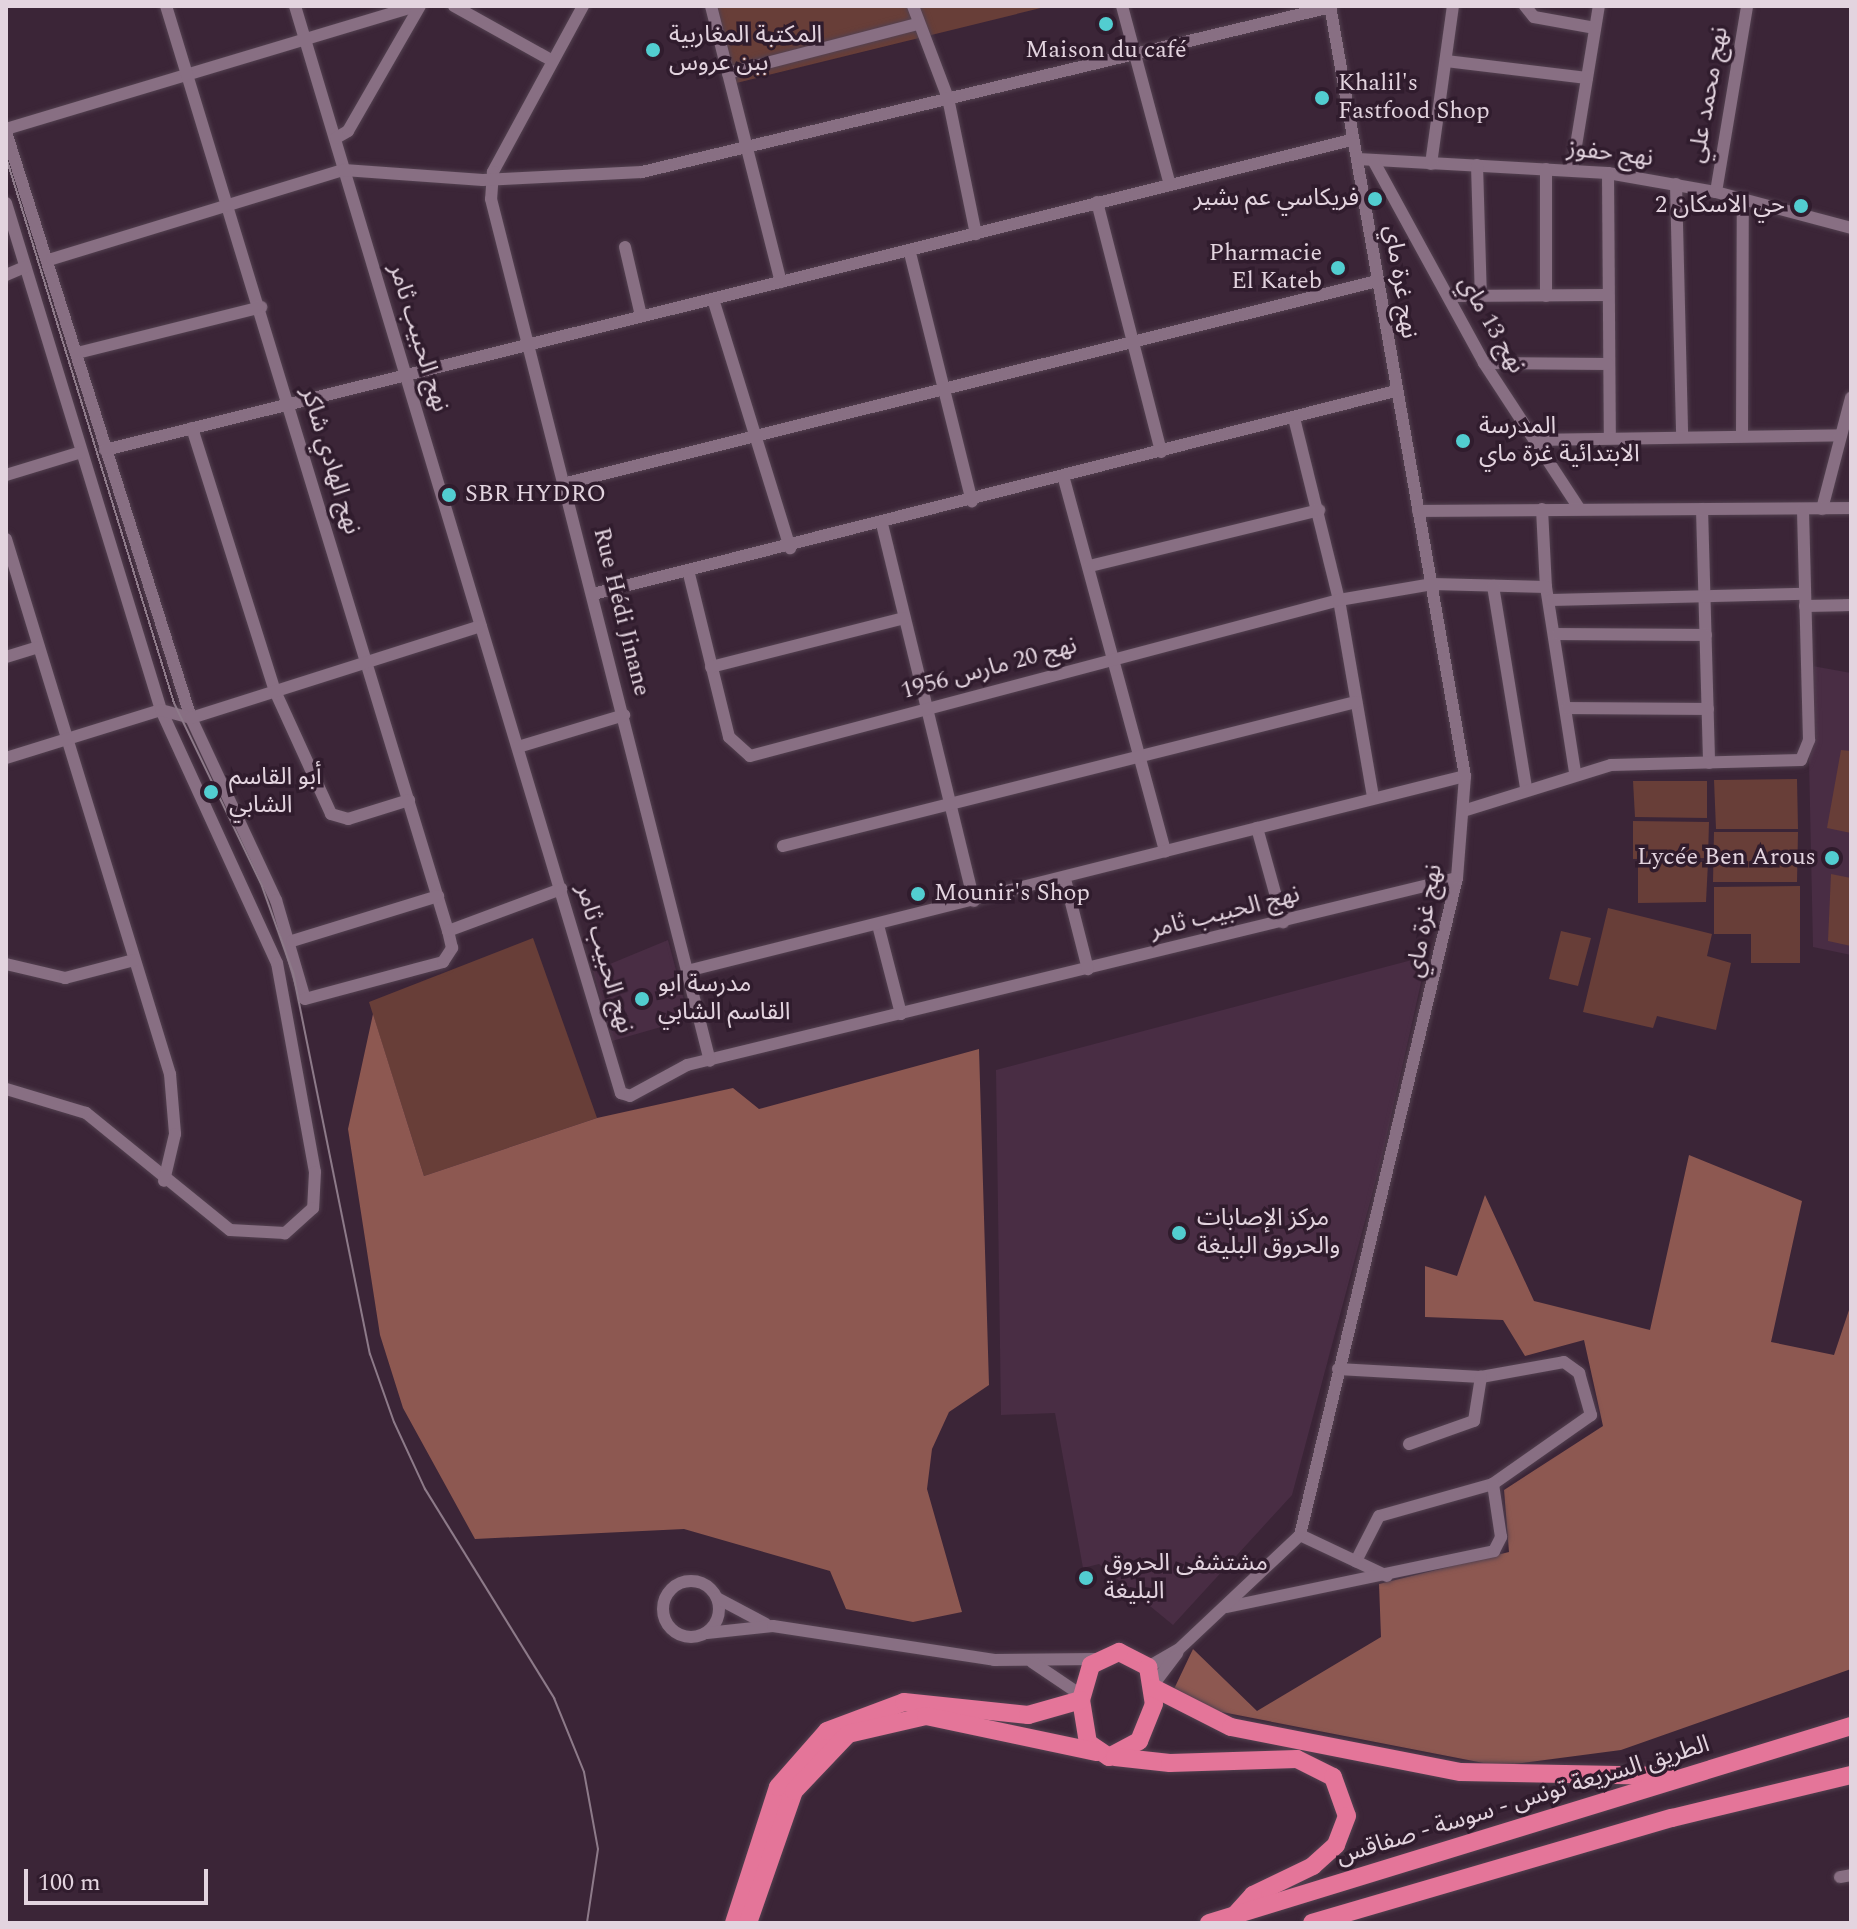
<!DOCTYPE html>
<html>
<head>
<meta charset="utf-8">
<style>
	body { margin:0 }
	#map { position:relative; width:1857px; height:1929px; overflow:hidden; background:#3b2537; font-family:Spectral,"Noto Sans Arabic",serif }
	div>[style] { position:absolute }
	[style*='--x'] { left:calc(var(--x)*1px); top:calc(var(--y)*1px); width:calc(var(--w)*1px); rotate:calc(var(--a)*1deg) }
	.built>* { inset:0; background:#492d44 }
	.green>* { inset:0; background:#683e38 }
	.forest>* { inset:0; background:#8d5851 }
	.roads { filter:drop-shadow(0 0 2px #534150) drop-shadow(0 0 2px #534150) }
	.minor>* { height:12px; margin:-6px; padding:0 6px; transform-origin:6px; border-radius:6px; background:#886f83 }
	.minor>.ring { margin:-6px; padding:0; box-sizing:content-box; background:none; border:12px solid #886f83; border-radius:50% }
	.highway>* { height:18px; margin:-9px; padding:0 9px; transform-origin:9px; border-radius:9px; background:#e47599 }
	.tram>* { height:2px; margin:-1px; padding:0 1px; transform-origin:1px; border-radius:1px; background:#8d7a89 }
	.dots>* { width:22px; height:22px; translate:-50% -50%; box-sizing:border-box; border:4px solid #301c2d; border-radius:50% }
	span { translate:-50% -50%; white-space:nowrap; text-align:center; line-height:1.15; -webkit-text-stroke:7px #301c2d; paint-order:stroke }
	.poi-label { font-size:24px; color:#e3d4df }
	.left { translate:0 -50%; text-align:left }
	.right { translate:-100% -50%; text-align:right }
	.street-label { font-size:24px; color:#e3d4df }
	.frame { position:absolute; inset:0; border:8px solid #e3d4df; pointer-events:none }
	.scale { position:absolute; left:24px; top:1869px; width:184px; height:36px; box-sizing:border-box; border:4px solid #e3d4df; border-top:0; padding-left:10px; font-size:24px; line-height:28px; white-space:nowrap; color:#e3d4df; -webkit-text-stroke:6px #301c2d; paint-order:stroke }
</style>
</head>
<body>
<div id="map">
	<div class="built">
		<i style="clip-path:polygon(1807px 665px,1851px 673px,1851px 955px,1813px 947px)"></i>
		<i style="clip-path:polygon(668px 940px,689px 1019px,612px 1041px,593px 971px)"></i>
		<i style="clip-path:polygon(1427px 956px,1382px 1157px,1292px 1495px,1173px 1625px,1099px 1564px,1083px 1568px,1055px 1413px,1001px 1415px,996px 1070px)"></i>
	</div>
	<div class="green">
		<i style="clip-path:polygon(713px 6px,1049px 6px,732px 84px)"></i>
		<i style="clip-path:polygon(1841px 750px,1851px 751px,1851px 833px,1827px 828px)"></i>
		<i style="clip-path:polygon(1797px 779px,1798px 829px,1716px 829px,1714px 780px)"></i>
		<i style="clip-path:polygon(1633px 781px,1707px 781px,1707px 818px,1635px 817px)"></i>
		<i style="clip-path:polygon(1633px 821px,1709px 822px,1708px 858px,1633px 859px)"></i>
		<i style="clip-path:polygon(1714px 832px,1798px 832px,1797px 882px,1713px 882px)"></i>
		<i style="clip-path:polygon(1638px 862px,1708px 862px,1706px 902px,1638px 903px)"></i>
		<i style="clip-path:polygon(1831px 874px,1851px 878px,1851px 946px,1828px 941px)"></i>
		<i style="clip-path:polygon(1800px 886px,1800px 963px,1751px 963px,1751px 934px,1714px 934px,1714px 887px)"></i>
		<i style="clip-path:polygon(1608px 908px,1712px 934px,1707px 956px,1731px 963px,1716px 1030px,1657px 1016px,1653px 1028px,1583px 1012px)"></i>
		<i style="clip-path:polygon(1561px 931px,1591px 938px,1578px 986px,1549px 979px)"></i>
		<i style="clip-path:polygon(533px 938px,597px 1118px,424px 1176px,369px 1002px)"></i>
	</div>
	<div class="forest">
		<i style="clip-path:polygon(373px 1014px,424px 1176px,597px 1118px,733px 1088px,759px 1109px,979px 1049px,989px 1385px,949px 1412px,932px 1449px,927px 1489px,962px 1612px,913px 1622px,846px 1609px,830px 1571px,684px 1529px,475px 1539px,403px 1408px,380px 1335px,348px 1129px)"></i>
		<i style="clip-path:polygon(1689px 1155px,1802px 1201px,1771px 1342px,1834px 1355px,1851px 1304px,1851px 1669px,1621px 1750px,1499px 1766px,1191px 1706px,1174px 1689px,1193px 1649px,1257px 1711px,1381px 1637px,1379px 1584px,1509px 1552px,1504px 1490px,1603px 1426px,1584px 1340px,1525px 1356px,1503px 1320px,1425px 1317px,1425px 1266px,1457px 1276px,1485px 1195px,1534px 1301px,1650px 1330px)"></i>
	</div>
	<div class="roads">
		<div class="minor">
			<i style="--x:295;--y:6;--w:1135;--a:73.31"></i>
			<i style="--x:621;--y:1093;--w:9;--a:18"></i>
			<i style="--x:630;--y:1096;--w:65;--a:-28.5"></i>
			<i style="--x:687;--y:1065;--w:792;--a:-13.65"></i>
			<i style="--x:454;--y:6;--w:113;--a:29.1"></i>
			<i style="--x:583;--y:6;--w:189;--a:118.5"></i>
			<i style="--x:493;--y:172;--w:27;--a:94"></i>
			<i style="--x:491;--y:199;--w:889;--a:75.75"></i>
			<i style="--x:711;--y:6;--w:285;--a:75.8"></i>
			<i style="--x:913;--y:6;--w:98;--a:69.2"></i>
			<i style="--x:948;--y:98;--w:139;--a:78.4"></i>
			<i style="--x:1122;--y:6;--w:185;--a:75"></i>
			<i style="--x:1525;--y:6;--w:14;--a:51"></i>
			<i style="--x:1534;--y:17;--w:62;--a:10.2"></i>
			<i style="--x:1446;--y:61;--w:142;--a:6.9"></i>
			<i style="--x:728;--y:73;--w:196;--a:-14.5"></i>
			<i style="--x:6;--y:129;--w:429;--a:-16.7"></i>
			<i style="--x:6;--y:132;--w:615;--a:72.48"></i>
			<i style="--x:191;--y:718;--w:201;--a:65"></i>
			<i style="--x:276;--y:900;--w:103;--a:73.7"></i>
			<i style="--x:305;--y:999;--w:143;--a:-15"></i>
			<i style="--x:443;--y:962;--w:17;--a:-57"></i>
			<i style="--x:452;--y:948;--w:17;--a:-103"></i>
			<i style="--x:448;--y:931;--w:967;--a:-106.95"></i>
			<i style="--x:336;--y:138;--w:14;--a:-30"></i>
			<i style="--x:348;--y:131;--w:144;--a:-60.1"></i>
			<i style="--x:1358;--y:159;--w:250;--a:3.2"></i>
			<i style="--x:1608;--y:173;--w:110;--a:10"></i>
			<i style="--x:1716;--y:192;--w:140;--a:14.9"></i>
			<i style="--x:1373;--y:160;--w:231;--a:61.3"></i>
			<i style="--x:1484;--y:363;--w:173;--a:56.8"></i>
			<i style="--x:1431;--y:164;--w:160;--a:-82.1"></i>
			<i style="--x:1477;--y:165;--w:131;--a:88.3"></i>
			<i style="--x:1546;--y:169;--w:127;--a:90"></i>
			<i style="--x:1572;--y:170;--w:166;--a:-80.7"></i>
			<i style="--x:1608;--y:173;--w:264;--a:89.6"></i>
			<i style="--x:1676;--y:184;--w:252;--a:88.6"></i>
			<i style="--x:1716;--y:192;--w:189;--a:-80.5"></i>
			<i style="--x:1097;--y:202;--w:258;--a:75.6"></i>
			<i style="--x:6;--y:203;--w:530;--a:73"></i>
			<i style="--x:161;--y:710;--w:278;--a:65.4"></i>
			<i style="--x:277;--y:963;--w:212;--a:79.7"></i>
			<i style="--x:315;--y:1172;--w:36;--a:93"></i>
			<i style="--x:313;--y:1208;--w:38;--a:138"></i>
			<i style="--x:285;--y:1233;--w:55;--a:-176.9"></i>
			<i style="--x:230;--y:1230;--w:186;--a:-140.9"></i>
			<i style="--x:86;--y:1113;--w:84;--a:-163.3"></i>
			<i style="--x:625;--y:247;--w:71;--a:76.9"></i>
			<i style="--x:910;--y:253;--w:256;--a:76"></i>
			<i style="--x:52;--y:259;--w:305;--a:-17"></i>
			<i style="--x:344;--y:170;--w:139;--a:4.1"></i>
			<i style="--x:483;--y:180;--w:159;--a:-2.9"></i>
			<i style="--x:642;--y:172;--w:708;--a:-13.47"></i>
			<i style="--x:6;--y:275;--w:21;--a:-23"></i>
			<i style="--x:1449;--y:296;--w:159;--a:-0.4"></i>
			<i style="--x:713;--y:299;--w:261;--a:72.8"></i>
			<i style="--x:77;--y:353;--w:190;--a:-14"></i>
			<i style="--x:1484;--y:363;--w:124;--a:0.5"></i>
			<i style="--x:1294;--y:418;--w:187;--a:76.1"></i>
			<i style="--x:1339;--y:600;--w:200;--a:80.2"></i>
			<i style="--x:192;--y:428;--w:276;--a:72.5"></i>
			<i style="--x:275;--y:691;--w:135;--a:65.5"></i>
			<i style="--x:331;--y:814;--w:18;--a:16"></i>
			<i style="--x:348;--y:819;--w:64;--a:-17.3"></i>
			<i style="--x:1742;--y:434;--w:236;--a:-89.8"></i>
			<i style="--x:1538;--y:440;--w:303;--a:-0.9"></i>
			<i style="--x:105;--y:450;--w:1284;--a:-13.97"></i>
			<i style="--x:6;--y:475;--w:78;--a:-17"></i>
			<i style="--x:1064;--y:479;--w:386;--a:74.8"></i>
			<i style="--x:567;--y:483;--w:835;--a:-14"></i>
			<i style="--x:1542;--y:509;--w:78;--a:87.1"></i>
			<i style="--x:1546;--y:587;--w:187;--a:81.1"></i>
			<i style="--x:1702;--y:509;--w:254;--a:88.4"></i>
			<i style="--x:1822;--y:509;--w:115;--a:-75.4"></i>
			<i style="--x:1418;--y:511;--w:433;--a:-0.4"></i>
			<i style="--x:882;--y:524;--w:388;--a:76.3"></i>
			<i style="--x:6;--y:539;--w:560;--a:72.96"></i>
			<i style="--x:170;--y:1074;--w:60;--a:85.2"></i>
			<i style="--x:175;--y:1134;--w:48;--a:103.2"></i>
			<i style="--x:1090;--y:566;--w:236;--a:-13.7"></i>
			<i style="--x:689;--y:574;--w:168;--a:76.2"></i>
			<i style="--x:729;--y:737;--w:28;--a:42"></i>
			<i style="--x:750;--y:756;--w:609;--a:-14.83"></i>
			<i style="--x:1339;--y:600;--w:95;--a:-9.7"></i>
			<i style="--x:1433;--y:584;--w:113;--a:1.5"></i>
			<i style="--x:1493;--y:586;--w:205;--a:80.7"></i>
			<i style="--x:593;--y:594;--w:827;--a:-14.2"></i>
			<i style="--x:1551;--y:600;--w:254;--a:-1.4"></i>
			<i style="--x:1805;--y:606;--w:46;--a:-1.2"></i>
			<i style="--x:1558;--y:634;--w:148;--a:0.4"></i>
			<i style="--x:6;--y:657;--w:34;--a:-17"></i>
			<i style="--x:711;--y:667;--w:199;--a:-14.2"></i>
			<i style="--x:1567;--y:708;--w:141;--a:0.4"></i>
			<i style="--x:518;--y:747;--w:111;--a:-16.8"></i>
			<i style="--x:6;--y:758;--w:162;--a:-17.2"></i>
			<i style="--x:161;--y:710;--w:31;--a:15"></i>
			<i style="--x:191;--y:718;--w:304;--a:-17.6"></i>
			<i style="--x:1463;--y:811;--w:155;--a:-17.3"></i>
			<i style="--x:1611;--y:765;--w:190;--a:-1.5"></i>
			<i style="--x:1801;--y:760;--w:22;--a:-68"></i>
			<i style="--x:1809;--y:740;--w:231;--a:-91.5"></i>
			<i style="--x:1257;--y:828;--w:98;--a:74.5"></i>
			<i style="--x:783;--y:846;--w:591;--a:-14.11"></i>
			<i style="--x:1065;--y:879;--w:93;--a:75.7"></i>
			<i style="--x:878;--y:925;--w:92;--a:75.5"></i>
			<i style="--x:448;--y:931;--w:121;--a:-20.4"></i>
			<i style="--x:292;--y:941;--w:153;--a:-17.1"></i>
			<i style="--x:6;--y:964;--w:61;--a:13.3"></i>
			<i style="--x:65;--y:978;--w:71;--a:-14.6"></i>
			<i style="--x:687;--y:971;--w:802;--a:-14.07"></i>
			<i style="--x:1338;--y:1369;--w:143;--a:3.2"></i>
			<i style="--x:1481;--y:1377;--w:84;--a:-10.2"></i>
			<i style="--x:1564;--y:1362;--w:19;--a:36"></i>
			<i style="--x:1579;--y:1373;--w:44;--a:74.1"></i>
			<i style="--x:1591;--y:1415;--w:120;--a:144.9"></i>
			<i style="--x:1493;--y:1484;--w:118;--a:164.3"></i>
			<i style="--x:1379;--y:1516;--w:51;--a:117.1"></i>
			<i style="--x:1409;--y:1444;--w:69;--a:-19.5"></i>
			<i style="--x:1474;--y:1421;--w:45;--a:-81"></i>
			<i style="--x:1300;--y:1535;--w:96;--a:25.2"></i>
			<i class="ring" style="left:663px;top:1581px;width:44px;height:44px"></i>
			<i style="--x:717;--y:1598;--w:55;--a:28"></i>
			<i style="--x:1227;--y:1607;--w:273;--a:-11.8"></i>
			<i style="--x:1494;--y:1551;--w:16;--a:-63"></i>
			<i style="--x:1501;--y:1537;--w:54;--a:-98.6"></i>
			<i style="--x:707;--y:1633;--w:66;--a:-6.1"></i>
			<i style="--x:773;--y:1626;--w:224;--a:8.7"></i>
			<i style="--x:994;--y:1660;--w:103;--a:-0.6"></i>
			<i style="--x:1032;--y:1662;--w:59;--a:34"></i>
			<i style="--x:1148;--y:1667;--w:34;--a:-30"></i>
			<i style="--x:1178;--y:1650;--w:168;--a:-43.3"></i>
			<i style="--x:1300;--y:1535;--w:675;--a:-76.56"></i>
			<i style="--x:1457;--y:878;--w:102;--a:-85.5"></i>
			<i style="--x:1465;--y:776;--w:782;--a:-99.94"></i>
			<i style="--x:1154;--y:1684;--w:39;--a:-53"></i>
			<i style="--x:1840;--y:1877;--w:11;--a:-10"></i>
		</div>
		<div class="highway">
			<i style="--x:1119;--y:1652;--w:33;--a:27"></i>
			<i style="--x:1148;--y:1667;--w:37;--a:81"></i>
			<i style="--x:1154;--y:1704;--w:40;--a:112"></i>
			<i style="--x:1139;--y:1741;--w:34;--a:152"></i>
			<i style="--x:1109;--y:1757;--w:25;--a:-146"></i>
			<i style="--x:1088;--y:1743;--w:44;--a:-99.2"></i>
			<i style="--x:1081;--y:1700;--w:36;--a:-74"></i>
			<i style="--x:1091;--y:1665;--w:31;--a:-25"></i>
			<i style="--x:1154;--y:1688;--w:86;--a:26.9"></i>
			<i style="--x:1231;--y:1727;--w:234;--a:11.1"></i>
			<i style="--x:1461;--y:1772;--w:207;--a:1.1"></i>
			<i style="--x:1115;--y:1757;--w:55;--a:6.2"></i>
			<i style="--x:1170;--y:1763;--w:127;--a:-1.8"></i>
			<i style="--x:1297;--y:1759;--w:40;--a:26.6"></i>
			<i style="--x:1333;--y:1777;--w:41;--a:70.3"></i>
			<i style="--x:1347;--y:1816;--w:31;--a:111"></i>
			<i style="--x:1336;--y:1845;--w:31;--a:138"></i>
			<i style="--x:1313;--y:1866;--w:67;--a:154.2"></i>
			<i style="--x:1253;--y:1895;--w:27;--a:132"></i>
			<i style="--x:734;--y:1923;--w:143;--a:-72.1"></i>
			<i style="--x:778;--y:1787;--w:74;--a:-48.8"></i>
			<i style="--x:827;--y:1731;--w:82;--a:-20.6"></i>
			<i style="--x:904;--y:1702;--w:125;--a:6"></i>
			<i style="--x:1028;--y:1715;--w:55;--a:-15.8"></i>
			<i style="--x:748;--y:1923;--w:140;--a:-70.8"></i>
			<i style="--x:794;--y:1791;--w:79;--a:-46.5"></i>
			<i style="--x:848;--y:1734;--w:80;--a:-13"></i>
			<i style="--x:926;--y:1716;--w:175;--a:11.9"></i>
			<i style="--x:1209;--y:1923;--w:672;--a:-17.06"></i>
			<i style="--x:1312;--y:1923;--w:375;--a:-16.3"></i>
			<i style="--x:1672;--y:1818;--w:184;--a:-13.5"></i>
		</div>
	</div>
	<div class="tram">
		<i style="--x:6;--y:157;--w:571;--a:72.9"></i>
		<i style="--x:174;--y:703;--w:203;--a:64.3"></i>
		<i style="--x:262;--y:886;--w:92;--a:70.4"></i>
		<i style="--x:293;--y:973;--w:389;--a:78.6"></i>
		<i style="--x:370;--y:1354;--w:72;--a:70.6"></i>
		<i style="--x:394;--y:1422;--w:74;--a:65.2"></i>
		<i style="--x:425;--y:1489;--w:246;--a:58.3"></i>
		<i style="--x:554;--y:1698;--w:80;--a:67.9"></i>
		<i style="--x:584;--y:1772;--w:78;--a:79.7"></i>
		<i style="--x:598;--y:1849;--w:75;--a:98.5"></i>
	</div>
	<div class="dots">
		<i style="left:1106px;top:24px;background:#52cdd0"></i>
		<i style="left:653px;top:50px;background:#52cdd0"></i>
		<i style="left:1322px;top:98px;background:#52cdd0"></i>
		<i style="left:1375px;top:199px;background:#52cdd0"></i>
		<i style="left:1801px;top:206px;background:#52cdd0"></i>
		<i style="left:1338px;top:268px;background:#52cdd0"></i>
		<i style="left:1463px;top:441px;background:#52cdd0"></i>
		<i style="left:449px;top:495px;background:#52cdd0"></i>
		<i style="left:211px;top:792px;background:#52cdd0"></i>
		<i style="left:1832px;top:858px;background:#52cdd0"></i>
		<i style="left:918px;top:894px;background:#52cdd0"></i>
		<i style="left:642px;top:999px;background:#52cdd0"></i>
		<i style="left:1179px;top:1233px;background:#52cdd0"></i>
		<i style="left:1086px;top:1578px;background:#52cdd0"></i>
	</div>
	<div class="poi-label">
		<span class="left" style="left:669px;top:50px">المكتبة المغاربية<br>ببن عروس</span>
		<span style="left:1106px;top:51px">Maison du café</span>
		<span class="left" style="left:1338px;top:98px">Khalil's<br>Fastfood Shop</span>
		<span class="right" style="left:1359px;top:199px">فريكاسي عم بشير</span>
		<span class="right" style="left:1785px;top:206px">حي الاسكان 2</span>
		<span class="right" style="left:1322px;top:268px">Pharmacie<br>El Kateb</span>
		<span class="left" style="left:1479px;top:441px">المدرسة<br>الابتدائية غرة ماي</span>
		<span class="left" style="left:465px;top:495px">SBR HYDRO</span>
		<span class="left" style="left:229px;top:792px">أبو القاسم<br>الشابي</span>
		<span class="right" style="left:1816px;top:858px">Lycée Ben Arous</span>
		<span class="left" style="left:934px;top:894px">Mounir's Shop</span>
		<span class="left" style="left:658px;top:999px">مدرسة ابو<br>القاسم الشابي</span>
		<span class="left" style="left:1197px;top:1233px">مركز الإصابات<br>والحروق البليغة</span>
		<span class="left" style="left:1104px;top:1578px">مشتشفى الحروق<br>البليغة</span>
	</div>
	<div class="street-label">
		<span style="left:1709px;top:95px;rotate:-80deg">نهج محمد علي</span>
		<span style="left:1610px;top:154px;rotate:7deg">نهج حفوز</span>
		<span style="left:1400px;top:282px;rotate:81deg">نهج غرة ماي</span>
		<span style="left:1491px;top:325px;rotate:60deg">نهج 13 ماي</span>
		<span style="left:418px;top:338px;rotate:73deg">نهج الحبيب ثامر</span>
		<span style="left:330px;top:461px;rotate:73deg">نهج الهادي شاكر</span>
		<span style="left:621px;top:612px;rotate:76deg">Rue Hédi Jinane</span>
		<span style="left:989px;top:669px;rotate:-15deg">نهج 20 مارس 1956</span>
		<span style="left:1225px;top:913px;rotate:-14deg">نهج الحبيب ثامر</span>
		<span style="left:1425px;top:921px;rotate:-80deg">نهج غرة ماي</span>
		<span style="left:604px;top:959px;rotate:74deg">نهج الحبيب ثامر</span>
		<span style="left:1523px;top:1801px;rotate:-17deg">الطريق السريعة تونس - سوسة - صفاقس</span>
	</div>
	<div class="frame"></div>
	<div class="scale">100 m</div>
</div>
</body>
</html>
